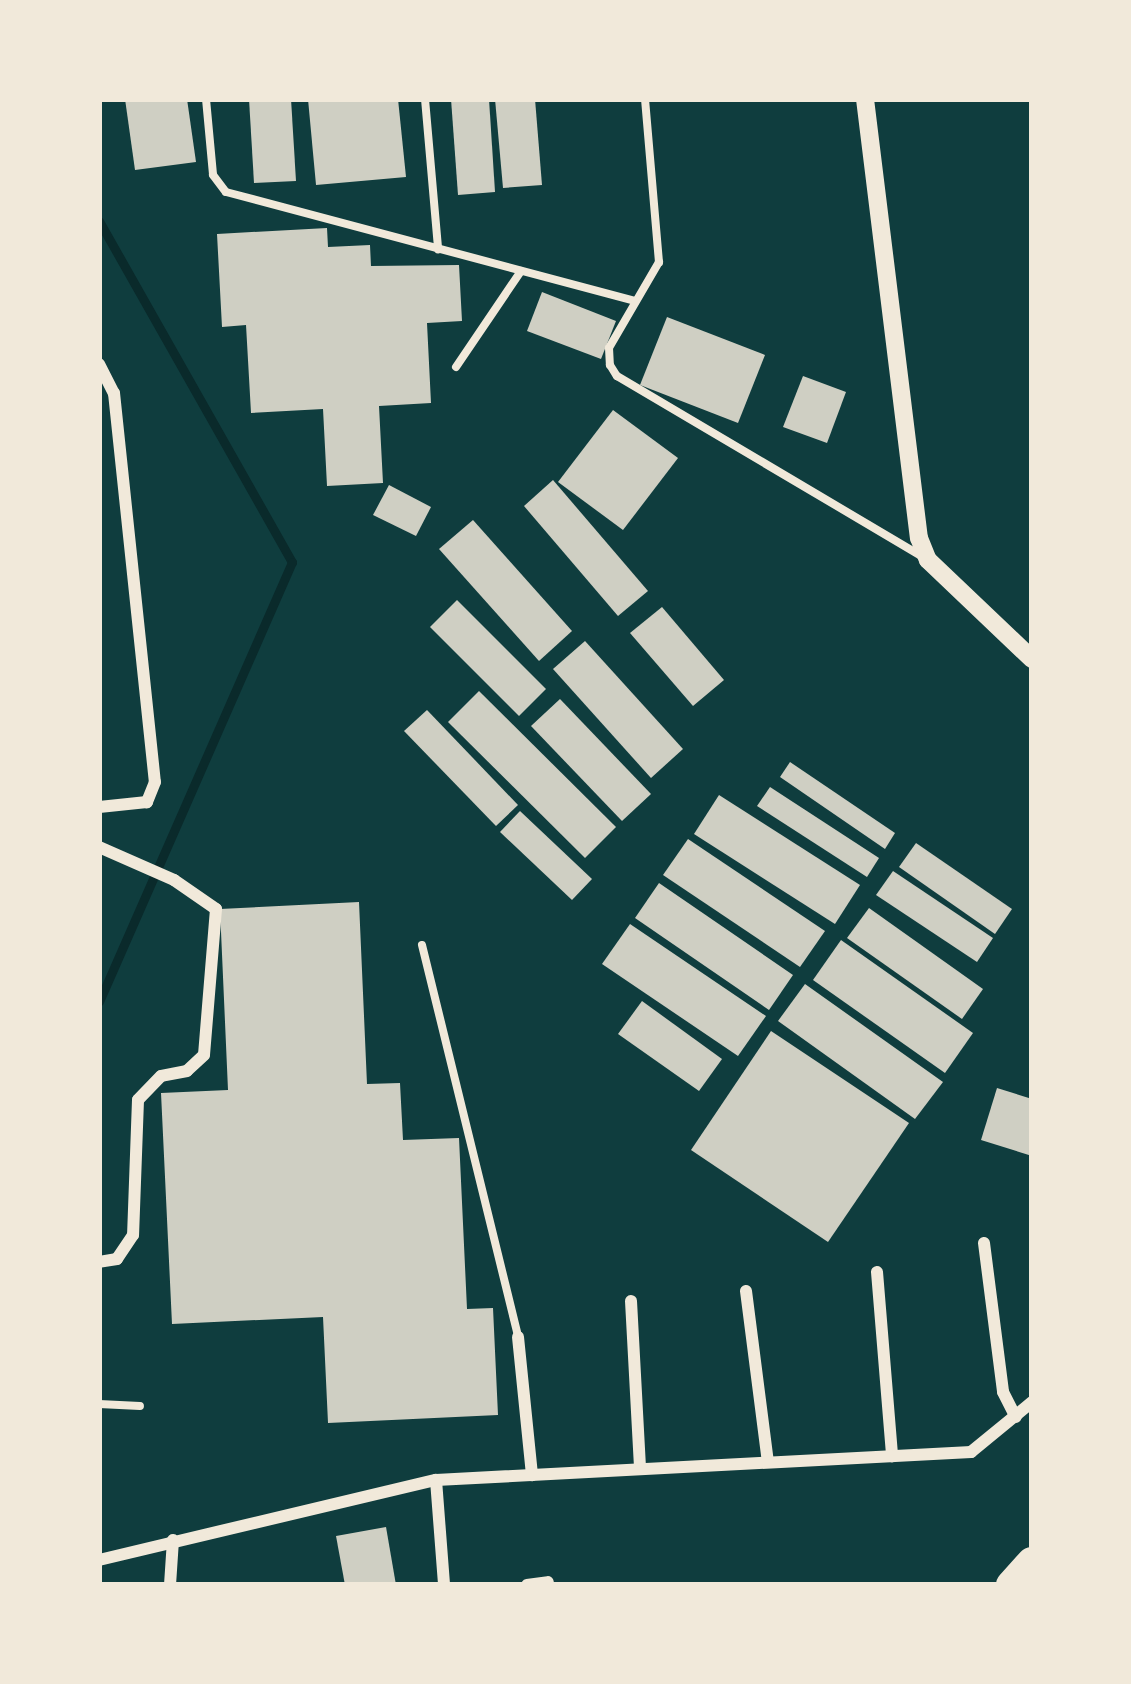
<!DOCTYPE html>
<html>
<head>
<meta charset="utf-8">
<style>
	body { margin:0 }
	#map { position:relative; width:1131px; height:1684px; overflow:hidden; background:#0f3d3e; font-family:Signika,sans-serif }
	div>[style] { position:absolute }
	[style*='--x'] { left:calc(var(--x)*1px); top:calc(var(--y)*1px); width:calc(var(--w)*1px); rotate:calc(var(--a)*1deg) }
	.stream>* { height:9px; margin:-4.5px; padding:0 4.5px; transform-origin:4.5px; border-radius:4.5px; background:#0a2a2b }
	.building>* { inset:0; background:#cfcfc3 }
	.service>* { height:8px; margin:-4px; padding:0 4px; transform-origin:4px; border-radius:4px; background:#f1e9da }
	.minor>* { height:12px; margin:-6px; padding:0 6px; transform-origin:6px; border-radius:6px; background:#f1e9da }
	.tertiary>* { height:18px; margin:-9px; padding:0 9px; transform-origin:9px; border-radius:9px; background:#f1e9da }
	.motorway>* { height:30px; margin:-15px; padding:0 15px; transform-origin:15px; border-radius:15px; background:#f1e9da }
	span { translate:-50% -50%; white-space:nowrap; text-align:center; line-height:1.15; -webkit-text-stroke:9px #f1e9da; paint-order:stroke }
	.frame { position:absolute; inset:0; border:102px solid #f1e9da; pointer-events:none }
</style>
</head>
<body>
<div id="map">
	<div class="stream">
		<i style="--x:99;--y:221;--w:392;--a:60.5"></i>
		<i style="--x:292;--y:562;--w:480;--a:113.7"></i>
	</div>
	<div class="building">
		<i style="clip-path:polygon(125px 99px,187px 99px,196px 162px,135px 170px)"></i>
		<i style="clip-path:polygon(249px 99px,291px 99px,296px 181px,254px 183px)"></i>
		<i style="clip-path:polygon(308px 99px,398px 99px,406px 177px,316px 185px)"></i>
		<i style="clip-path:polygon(451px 99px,489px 99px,495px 192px,458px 195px)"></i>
		<i style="clip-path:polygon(495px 99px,535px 99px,542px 185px,503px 188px)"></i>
		<i style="clip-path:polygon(327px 228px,328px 247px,370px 245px,371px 266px,459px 265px,462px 321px,427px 323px,431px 403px,379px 406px,383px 483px,327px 486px,323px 409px,251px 413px,246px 325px,222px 327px,217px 234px)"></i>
		<i style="clip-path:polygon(542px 292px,616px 321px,601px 359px,527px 331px)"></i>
		<i style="clip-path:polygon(667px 317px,765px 355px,738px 423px,640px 385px)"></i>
		<i style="clip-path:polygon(803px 376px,846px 392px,827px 443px,783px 427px)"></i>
		<i style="clip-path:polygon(613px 410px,678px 458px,623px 530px,558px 482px)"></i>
		<i style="clip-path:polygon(553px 480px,648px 591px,618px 616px,524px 506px)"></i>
		<i style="clip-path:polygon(389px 485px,431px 507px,416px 536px,373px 515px)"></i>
		<i style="clip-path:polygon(473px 520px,572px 631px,539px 661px,439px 549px)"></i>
		<i style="clip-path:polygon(457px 600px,546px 689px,519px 716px,430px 627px)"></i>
		<i style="clip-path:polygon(662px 607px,724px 680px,693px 706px,630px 633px)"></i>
		<i style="clip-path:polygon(585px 641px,683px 749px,651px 778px,553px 669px)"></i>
		<i style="clip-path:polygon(479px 691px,616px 827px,585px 858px,448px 722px)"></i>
		<i style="clip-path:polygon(560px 699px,651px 794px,622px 821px,531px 726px)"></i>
		<i style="clip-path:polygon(427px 710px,518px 805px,496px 826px,404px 731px)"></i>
		<i style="clip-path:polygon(790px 762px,895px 833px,885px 849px,780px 777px)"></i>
		<i style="clip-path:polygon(770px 787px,879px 858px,867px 877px,757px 806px)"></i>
		<i style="clip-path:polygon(719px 795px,860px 885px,835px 924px,694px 834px)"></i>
		<i style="clip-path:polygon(520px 811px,592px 879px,572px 900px,500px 832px)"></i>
		<i style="clip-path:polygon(688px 839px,825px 931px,800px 967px,663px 875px)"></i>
		<i style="clip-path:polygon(916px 843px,1012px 909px,995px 934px,899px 867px)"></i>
		<i style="clip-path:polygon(893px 871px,993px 938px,977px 962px,876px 895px)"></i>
		<i style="clip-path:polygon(659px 883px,793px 975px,769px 1010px,635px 918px)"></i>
		<i style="clip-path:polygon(359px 902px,367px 1084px,400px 1083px,403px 1140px,459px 1138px,467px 1309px,493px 1308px,498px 1415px,328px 1423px,323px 1317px,172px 1324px,161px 1093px,228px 1090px,220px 909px)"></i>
		<i style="clip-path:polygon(869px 908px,983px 989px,962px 1019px,847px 938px)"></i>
		<i style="clip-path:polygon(630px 924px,766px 1016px,738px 1056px,602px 964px)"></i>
		<i style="clip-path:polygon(841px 940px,973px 1033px,945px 1073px,813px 980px)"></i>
		<i style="clip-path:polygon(805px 984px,943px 1082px,915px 1119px,778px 1021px)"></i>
		<i style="clip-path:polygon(642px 1001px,722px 1059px,699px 1091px,618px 1034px)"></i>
		<i style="clip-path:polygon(771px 1031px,909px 1123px,828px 1242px,691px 1150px)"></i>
		<i style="clip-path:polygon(997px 1088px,1032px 1099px,1032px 1156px,981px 1140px)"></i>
		<i style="clip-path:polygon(386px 1527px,396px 1585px,345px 1585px,336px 1536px)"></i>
	</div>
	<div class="service">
		<i style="--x:206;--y:99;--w:76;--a:84.7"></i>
		<i style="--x:213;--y:175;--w:21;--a:53"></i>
		<i style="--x:226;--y:192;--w:423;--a:14.9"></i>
		<i style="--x:425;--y:99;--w:151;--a:85"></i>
		<i style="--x:645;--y:99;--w:164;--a:85.1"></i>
		<i style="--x:659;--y:262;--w:99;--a:120.2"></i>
		<i style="--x:609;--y:348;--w:17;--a:87"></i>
		<i style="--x:610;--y:365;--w:13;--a:58"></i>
		<i style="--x:617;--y:376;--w:353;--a:30.6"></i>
		<i style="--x:456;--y:367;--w:116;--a:-55.9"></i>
		<i style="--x:422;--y:945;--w:404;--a:76.2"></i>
		<i style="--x:99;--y:1404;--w:41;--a:2.8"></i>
	</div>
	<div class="minor">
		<i style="--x:99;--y:364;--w:33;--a:63"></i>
		<i style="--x:114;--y:393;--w:391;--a:84"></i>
		<i style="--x:155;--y:782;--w:22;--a:112"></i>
		<i style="--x:147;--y:802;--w:48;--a:174.1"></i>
		<i style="--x:99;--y:847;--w:82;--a:23.7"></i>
		<i style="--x:174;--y:880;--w:51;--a:34.6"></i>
		<i style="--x:216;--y:909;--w:146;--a:94.7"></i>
		<i style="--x:204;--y:1055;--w:23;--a:137"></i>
		<i style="--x:187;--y:1071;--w:26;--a:169"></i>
		<i style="--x:161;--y:1076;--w:33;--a:134"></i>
		<i style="--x:138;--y:1100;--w:135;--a:92.1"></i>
		<i style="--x:133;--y:1235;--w:29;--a:124"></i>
		<i style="--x:117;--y:1259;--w:18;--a:171"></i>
		<i style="--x:984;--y:1243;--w:150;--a:82.7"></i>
		<i style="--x:1003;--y:1392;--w:28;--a:63"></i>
		<i style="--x:877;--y:1272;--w:185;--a:85.3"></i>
		<i style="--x:746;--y:1291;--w:172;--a:82.7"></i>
		<i style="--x:631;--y:1301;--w:168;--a:86.9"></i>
		<i style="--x:518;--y:1337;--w:139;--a:84.2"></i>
		<i style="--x:436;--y:1480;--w:105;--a:85.6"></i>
		<i style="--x:99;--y:1560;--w:346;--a:-13.4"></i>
		<i style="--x:436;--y:1480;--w:536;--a:-3"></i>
		<i style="--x:971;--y:1452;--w:79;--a:-39.3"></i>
		<i style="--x:170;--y:1585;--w:45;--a:-86.2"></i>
		<i style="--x:527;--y:1585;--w:21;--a:-8"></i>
	</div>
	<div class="tertiary">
		<i style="--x:865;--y:99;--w:442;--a:83"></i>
		<i style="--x:919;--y:538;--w:24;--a:68"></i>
		<i style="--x:928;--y:560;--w:144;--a:43.6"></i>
	</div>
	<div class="motorway">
		<i style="--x:1011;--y:1585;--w:31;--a:-48"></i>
	</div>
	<div class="frame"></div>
</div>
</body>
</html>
